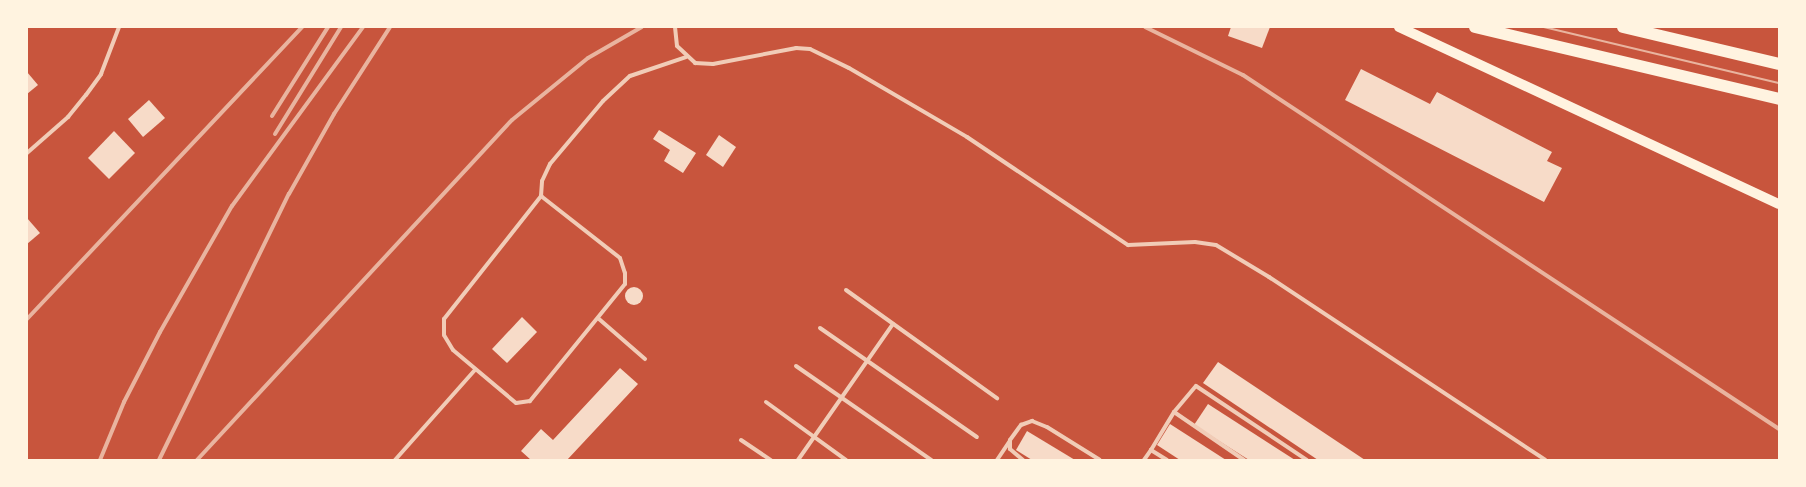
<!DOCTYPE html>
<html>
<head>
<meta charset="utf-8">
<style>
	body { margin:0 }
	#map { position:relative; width:1806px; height:487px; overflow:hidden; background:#c8553d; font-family:"IBM Plex Sans",sans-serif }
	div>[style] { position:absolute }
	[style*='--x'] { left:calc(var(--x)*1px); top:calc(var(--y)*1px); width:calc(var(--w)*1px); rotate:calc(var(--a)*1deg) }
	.building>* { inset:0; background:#f7dbc8 }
	.round { border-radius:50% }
	.service>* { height:4px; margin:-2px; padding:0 2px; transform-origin:2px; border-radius:2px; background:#f1ccb7 }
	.secondary>* { height:10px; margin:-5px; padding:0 5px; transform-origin:5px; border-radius:5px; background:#fff3e0 }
	.primary>* { height:12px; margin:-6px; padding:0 6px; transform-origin:6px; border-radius:6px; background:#fff3e0 }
	.tram>* { height:1.5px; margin:-0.75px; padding:0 0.75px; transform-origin:0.75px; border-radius:0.75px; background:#e9b49f }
	.rail>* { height:4px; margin:-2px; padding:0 2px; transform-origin:2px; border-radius:2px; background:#e9b49f }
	span { translate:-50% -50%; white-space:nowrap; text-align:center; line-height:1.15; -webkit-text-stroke:5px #fff3e0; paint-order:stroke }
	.frame { position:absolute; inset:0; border:28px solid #fff3e0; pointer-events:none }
</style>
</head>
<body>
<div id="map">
	<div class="building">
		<i style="clip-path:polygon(1231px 27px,1270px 27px,1262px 48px,1228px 36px)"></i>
		<i style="clip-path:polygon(1361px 69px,1430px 104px,1437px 92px,1552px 152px,1547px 161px,1562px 168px,1544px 202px,1345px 100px)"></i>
		<i style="clip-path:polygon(27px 72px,38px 85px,27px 94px)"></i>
		<i style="clip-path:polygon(149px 100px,165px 118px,143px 137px,128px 119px)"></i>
		<i style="clip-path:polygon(659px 130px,696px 153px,683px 173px,664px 161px,670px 150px,653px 139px)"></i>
		<i style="clip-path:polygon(114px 131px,135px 153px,109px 179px,88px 158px)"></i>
		<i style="clip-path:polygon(719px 135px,736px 147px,723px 167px,706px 155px)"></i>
		<i style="clip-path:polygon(27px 218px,40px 233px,27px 244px)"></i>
		<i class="round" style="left:625px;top:287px;width:18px;height:18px"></i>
		<i style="clip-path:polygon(522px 317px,537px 332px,507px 363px,492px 349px)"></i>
		<i style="clip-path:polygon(1218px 362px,1365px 460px,1318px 460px,1203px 383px)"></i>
		<i style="clip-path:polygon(620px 368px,638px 384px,567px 460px,531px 460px,521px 451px,541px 429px,553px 440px)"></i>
		<i style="clip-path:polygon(1208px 404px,1295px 460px,1249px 460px,1194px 425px)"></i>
		<i style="clip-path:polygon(1170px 424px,1226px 460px,1180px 460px,1157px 445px)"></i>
		<i style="clip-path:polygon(1027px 431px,1075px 460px,1032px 460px,1016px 450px)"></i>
	</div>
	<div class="service">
		<i style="--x:675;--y:27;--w:19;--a:84"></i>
		<i style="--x:677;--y:46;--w:25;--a:43"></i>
		<i style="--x:695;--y:63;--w:18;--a:3"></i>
		<i style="--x:713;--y:64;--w:85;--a:-10.9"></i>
		<i style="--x:796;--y:48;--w:14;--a:4"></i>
		<i style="--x:810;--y:49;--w:43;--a:26"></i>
		<i style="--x:849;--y:68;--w:137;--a:30.3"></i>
		<i style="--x:967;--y:137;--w:194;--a:33.9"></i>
		<i style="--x:1128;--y:245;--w:67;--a:-2.6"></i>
		<i style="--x:1195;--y:242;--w:21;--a:8"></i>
		<i style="--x:1216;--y:245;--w:62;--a:31.1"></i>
		<i style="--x:1269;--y:277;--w:331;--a:33.5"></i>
		<i style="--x:27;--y:153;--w:55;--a:-41.3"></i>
		<i style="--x:68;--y:117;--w:28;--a:-51"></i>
		<i style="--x:86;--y:95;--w:26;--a:-54"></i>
		<i style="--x:101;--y:74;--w:50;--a:-69"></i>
		<i style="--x:541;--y:196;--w:100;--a:38.1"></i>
		<i style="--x:620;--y:258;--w:16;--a:72"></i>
		<i style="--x:625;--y:273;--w:11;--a:90"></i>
		<i style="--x:625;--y:284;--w:151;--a:129.1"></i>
		<i style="--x:530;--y:401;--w:14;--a:172"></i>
		<i style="--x:516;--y:403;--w:82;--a:-139.9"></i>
		<i style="--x:453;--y:350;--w:17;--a:-121"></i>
		<i style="--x:444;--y:335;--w:16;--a:-90"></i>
		<i style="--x:444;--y:319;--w:157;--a:-51.7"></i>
		<i style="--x:541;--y:196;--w:15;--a:-86"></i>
		<i style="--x:542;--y:181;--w:19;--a:-65"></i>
		<i style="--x:550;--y:164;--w:82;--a:-49.9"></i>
		<i style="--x:603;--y:101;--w:37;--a:-43"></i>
		<i style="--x:630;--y:76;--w:59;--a:-18.7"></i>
		<i style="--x:846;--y:290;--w:186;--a:35.6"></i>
		<i style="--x:599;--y:319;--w:61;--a:41"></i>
		<i style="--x:820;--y:328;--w:191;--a:34.8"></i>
		<i style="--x:796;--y:366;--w:165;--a:34.8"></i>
		<i style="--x:766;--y:402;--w:99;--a:35.9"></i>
		<i style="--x:1174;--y:412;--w:85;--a:34.4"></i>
		<i style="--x:741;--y:440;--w:36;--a:34"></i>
		<i style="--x:395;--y:460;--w:120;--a:-48.4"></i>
		<i style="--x:798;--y:460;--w:166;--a:-55.1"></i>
		<i style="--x:997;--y:460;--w:23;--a:-56"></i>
		<i style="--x:1023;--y:460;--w:17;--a:-140"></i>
		<i style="--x:1010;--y:449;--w:9;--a:-90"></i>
		<i style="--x:1010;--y:440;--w:19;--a:-54"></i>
		<i style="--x:1021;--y:425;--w:12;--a:-20"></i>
		<i style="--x:1032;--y:421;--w:16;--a:22"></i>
		<i style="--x:1047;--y:427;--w:62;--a:31.9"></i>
		<i style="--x:1144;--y:460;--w:12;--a:-55"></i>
		<i style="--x:1167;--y:460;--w:19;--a:-148"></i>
		<i style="--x:1151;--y:450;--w:44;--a:-58.8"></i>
		<i style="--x:1174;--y:412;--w:34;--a:-50"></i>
		<i style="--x:1196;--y:386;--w:133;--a:33.7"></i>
	</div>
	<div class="secondary">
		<i style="--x:1399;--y:27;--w:419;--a:25"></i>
	</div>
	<div class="primary">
		<i style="--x:1475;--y:27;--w:312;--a:13.3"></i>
		<i style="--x:1623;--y:27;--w:160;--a:13.3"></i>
	</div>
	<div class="tram">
		<i style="--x:1544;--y:27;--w:242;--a:13.4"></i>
	</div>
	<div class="rail">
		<i style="--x:1145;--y:27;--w:109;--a:26.1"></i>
		<i style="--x:1243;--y:75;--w:642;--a:33.44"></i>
		<i style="--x:272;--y:116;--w:105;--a:-57.8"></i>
		<i style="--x:275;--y:134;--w:126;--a:-58.3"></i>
		<i style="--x:27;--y:319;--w:401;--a:-46.7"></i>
		<i style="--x:100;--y:460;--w:63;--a:-67.5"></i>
		<i style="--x:124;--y:402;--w:79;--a:-62.8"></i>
		<i style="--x:160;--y:332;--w:145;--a:-60.3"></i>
		<i style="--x:232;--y:206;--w:222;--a:-53.8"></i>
		<i style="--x:159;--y:460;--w:296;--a:-64"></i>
		<i style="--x:289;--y:194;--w:92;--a:-60.6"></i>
		<i style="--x:334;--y:114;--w:103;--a:-57.2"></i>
		<i style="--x:197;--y:460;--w:463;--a:-47.2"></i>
		<i style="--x:512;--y:120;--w:98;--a:-39.2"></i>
		<i style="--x:588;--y:58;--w:62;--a:-29.9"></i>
	</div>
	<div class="frame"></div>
</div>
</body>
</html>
